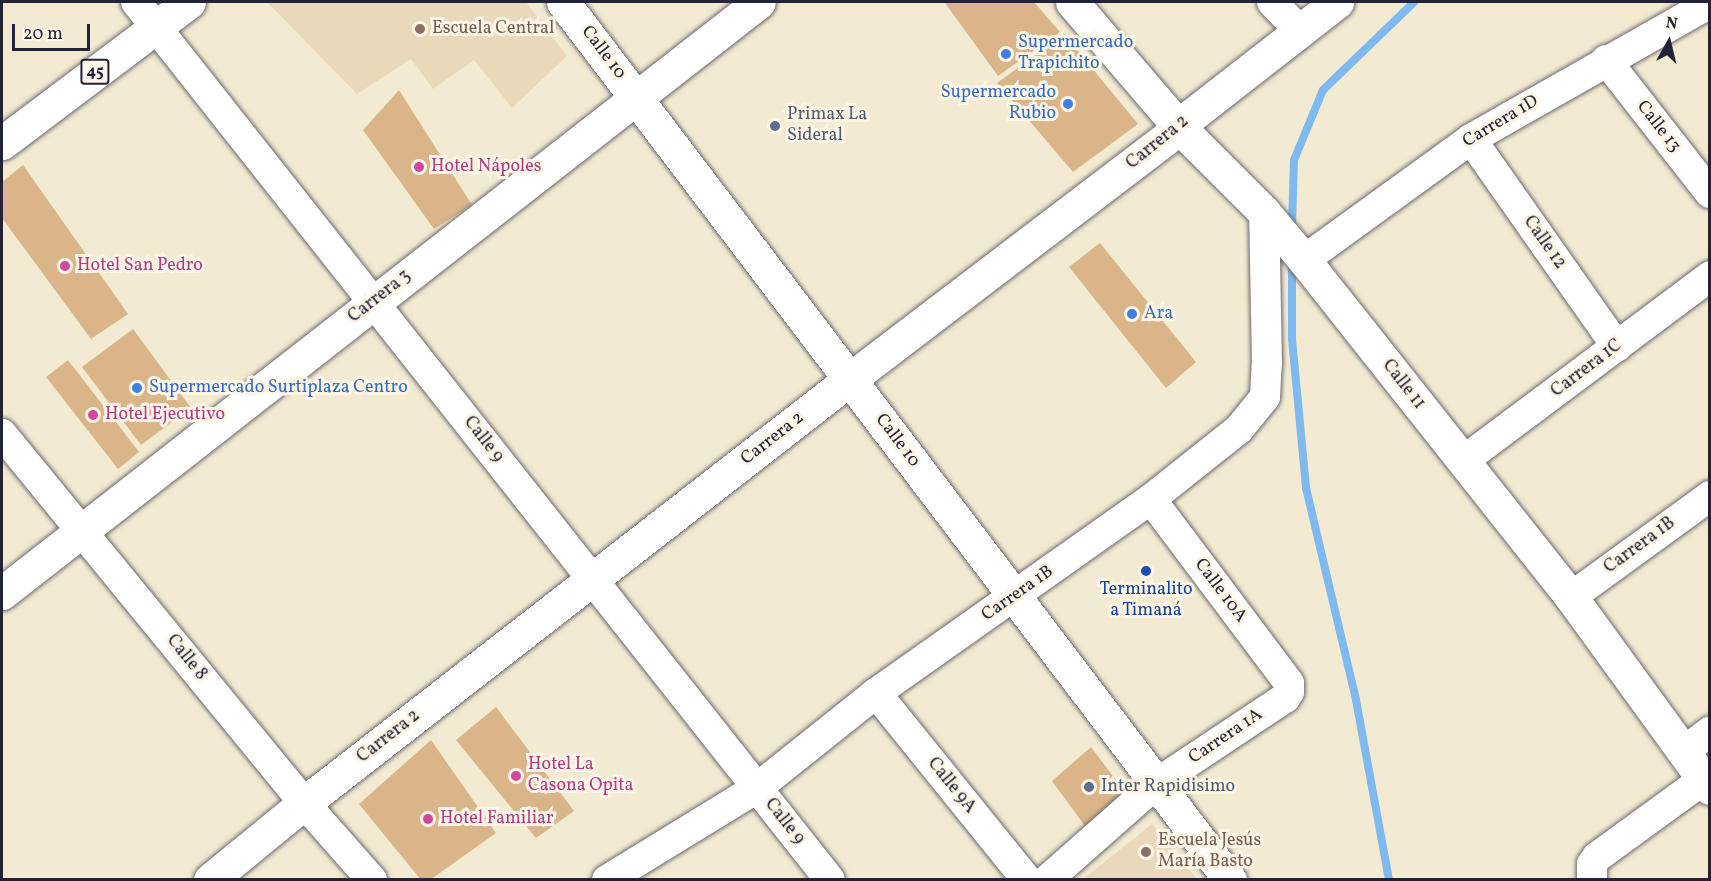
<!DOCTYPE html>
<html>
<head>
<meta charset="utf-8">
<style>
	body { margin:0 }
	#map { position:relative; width:1711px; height:881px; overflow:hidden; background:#f3ebd1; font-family:Vollkorn,serif }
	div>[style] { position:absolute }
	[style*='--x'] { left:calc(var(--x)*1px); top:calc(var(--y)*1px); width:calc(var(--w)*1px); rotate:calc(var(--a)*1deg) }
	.built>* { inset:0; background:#e9d9ba }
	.stream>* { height:8px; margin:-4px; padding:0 4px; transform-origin:4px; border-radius:4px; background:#7ebaf0 }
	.building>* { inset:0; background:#dab58a }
	.roads { filter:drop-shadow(0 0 2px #6b6870) drop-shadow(0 0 2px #6b6870) }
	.street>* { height:30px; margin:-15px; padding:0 15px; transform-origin:15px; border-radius:15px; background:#fff }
	.secondary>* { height:33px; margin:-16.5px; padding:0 16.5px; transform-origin:16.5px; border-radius:16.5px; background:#fff }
	.primary>* { height:33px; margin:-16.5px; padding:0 16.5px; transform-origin:16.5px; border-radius:16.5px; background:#fff }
	.dots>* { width:16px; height:16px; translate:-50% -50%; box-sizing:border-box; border:3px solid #fcf5e5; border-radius:50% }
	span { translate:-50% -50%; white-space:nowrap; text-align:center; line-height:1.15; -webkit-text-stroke:6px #fcf5e5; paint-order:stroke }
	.shield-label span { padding:2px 4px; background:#fcf5e5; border:2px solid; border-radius:4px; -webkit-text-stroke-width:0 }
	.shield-label { font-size:16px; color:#22223b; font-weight:700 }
	.education-label { font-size:18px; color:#785e54 }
	.left { translate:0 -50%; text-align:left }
	.shop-label { font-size:18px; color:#366cbe }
	.right { translate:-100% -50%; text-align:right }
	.street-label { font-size:18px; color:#22223b }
	.service-label { font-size:18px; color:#4e5e75 }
	.hotel-label { font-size:18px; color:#b23c85 }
	.transit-label { font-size:18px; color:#164399 }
	.frame { position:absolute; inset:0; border:3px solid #22223b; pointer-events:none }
	.north { position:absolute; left:1639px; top:12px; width:60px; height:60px; -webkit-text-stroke:4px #fcf5e5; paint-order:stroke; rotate:8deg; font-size:16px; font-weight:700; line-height:24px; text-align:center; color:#22223b }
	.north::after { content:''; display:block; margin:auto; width:21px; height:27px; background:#22223b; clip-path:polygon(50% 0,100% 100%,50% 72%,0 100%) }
	.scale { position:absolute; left:12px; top:24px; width:78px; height:27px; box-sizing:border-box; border:3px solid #22223b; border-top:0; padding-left:8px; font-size:18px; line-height:21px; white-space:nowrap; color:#22223b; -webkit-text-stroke:4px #fcf5e5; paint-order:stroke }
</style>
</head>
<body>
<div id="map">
	<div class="built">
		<i style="clip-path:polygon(267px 2px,526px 2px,567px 56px,512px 108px,474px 60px,433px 89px,411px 59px,357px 94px)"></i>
		<i style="clip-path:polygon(1152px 824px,1197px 879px,1083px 879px)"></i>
	</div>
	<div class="stream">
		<i style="--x:1292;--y:227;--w:67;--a:-88.3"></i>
		<i style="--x:1294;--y:160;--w:76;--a:-67.5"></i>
		<i style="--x:1323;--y:90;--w:127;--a:-44"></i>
		<i style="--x:1292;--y:263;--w:76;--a:90"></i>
		<i style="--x:1292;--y:339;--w:150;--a:84.6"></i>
		<i style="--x:1306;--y:488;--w:218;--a:76.7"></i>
		<i style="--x:1356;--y:700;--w:183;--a:79.6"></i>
	</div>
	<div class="building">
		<i style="clip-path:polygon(1034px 2px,1060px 32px,998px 76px,945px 3px)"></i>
		<i style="clip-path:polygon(1064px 34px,1138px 124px,1073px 172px,997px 83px)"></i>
		<i style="clip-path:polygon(399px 90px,472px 205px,434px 229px,363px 130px)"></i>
		<i style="clip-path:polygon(23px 165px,128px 314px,91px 339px,2px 218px,2px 182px)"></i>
		<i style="clip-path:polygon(1100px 243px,1196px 362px,1166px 388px,1069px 267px)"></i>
		<i style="clip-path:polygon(133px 329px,191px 408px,141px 445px,82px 367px)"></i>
		<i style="clip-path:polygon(68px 360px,139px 452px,118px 469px,46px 377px)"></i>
		<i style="clip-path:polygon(496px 707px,574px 811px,536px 838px,456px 740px)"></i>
		<i style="clip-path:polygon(431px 740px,496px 833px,430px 880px,421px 880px,359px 804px)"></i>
		<i style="clip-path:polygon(1091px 747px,1125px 792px,1085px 826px,1052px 781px)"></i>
	</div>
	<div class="roads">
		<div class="street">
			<i style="--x:136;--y:2;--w:1119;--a:51.68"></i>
			<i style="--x:1272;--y:2;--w:42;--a:46"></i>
			<i style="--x:1606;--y:60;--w:169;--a:52"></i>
			<i style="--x:1471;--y:139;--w:254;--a:54.9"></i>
			<i style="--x:1304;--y:260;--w:206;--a:-35.9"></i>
			<i style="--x:1471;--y:139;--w:275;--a:-29.6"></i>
			<i style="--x:2;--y:434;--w:477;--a:50.7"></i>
			<i style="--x:304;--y:803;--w:103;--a:48.6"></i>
			<i style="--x:1463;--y:461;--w:309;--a:-36.8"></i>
			<i style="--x:1571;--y:597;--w:172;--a:-36"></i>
			<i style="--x:876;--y:693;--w:240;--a:51.1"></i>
			<i style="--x:1683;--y:752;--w:34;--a:-37"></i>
			<i style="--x:607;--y:880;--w:176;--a:-31.5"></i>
			<i style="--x:757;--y:788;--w:152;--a:-38.6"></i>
			<i style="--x:876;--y:693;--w:337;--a:-35.2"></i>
			<i style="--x:1151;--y:499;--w:112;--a:-38.5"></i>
			<i style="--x:1239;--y:429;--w:41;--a:-50.9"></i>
			<i style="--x:1265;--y:397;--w:33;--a:-87"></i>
			<i style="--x:1267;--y:364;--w:152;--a:-91.1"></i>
			<i style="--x:1047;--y:880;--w:147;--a:-41.4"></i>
			<i style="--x:1157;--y:783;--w:154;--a:-33.6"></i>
			<i style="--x:1285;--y:698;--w:7;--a:-56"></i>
			<i style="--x:1289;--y:692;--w:9;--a:-90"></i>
			<i style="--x:1289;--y:683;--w:230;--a:-126.9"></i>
			<i style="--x:1592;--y:880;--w:16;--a:-90"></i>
			<i style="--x:1592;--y:864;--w:9;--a:-54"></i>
			<i style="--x:1597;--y:857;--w:131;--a:-36"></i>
		</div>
		<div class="secondary">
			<i style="--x:1072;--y:2;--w:166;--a:49.4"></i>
			<i style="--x:1180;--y:128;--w:119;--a:45"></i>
			<i style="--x:1264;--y:212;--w:62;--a:50.2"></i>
			<i style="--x:1304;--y:260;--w:430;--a:51.6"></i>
			<i style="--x:1571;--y:597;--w:236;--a:54"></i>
			<i style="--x:2;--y:593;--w:960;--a:-37.98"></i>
			<i style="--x:210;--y:880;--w:122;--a:-39.3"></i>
			<i style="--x:304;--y:803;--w:691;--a:-37.83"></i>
			<i style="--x:850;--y:379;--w:415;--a:-37.3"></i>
			<i style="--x:1180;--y:128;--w:13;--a:-51"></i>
			<i style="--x:1188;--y:118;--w:189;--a:-37.9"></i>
		</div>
		<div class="primary">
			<i style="--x:563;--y:2;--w:1103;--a:52.78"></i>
			<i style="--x:2;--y:143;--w:234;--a:-37"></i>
		</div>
	</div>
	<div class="dots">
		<i style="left:420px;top:29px;background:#8d6e63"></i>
		<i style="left:1006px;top:54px;background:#3f7fe0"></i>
		<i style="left:1068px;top:104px;background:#3f7fe0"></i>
		<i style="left:775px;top:126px;background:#5c6f8a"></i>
		<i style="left:419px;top:167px;background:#d1479c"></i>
		<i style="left:65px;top:266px;background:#d1479c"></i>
		<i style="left:1132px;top:314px;background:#3f7fe0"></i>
		<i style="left:137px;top:388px;background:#3f7fe0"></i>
		<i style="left:93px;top:415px;background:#d1479c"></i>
		<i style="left:1146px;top:571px;background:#1a4fb4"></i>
		<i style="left:516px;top:776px;background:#d1479c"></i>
		<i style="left:1089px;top:787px;background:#5c6f8a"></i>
		<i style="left:428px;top:819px;background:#d1479c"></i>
		<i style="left:1146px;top:852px;background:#8d6e63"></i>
	</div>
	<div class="shield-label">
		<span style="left:95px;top:72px">45</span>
	</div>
	<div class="education-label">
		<span class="left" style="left:432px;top:29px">Escuela Central</span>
		<span class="left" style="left:1158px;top:852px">Escuela Jesús<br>María Basto</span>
	</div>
	<div class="shop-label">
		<span class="left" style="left:1018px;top:54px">Supermercado<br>Trapichito</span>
		<span class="right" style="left:1056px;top:104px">Supermercado<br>Rubio</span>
		<span class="left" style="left:1144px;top:314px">Ara</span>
		<span class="left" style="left:149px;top:388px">Supermercado Surtiplaza Centro</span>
	</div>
	<div class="street-label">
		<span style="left:603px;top:53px;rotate:53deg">Calle 10</span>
		<span style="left:1501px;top:122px;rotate:-31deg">Carrera 1D</span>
		<span style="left:1658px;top:127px;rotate:52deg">Calle 13</span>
		<span style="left:1158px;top:143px;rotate:-39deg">Carrera 2</span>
		<span style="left:1544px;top:243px;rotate:55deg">Calle 12</span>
		<span style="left:380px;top:297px;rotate:-38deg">Carrera 3</span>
		<span style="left:1587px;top:369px;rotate:-37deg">Carrera 1C</span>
		<span style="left:1403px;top:385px;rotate:52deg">Calle 11</span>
		<span style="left:773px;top:439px;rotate:-38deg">Carrera 2</span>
		<span style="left:483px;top:440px;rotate:52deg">Calle 9</span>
		<span style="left:897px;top:441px;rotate:53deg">Calle 10</span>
		<span style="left:1640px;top:546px;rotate:-36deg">Carrera 1B</span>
		<span style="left:1220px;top:591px;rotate:53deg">Calle 10A</span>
		<span style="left:1018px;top:594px;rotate:-35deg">Carrera 1B</span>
		<span style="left:186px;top:658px;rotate:51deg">Calle 8</span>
		<span style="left:389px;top:737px;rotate:-38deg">Carrera 2</span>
		<span style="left:1226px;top:737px;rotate:-34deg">Carrera 1A</span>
		<span style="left:951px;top:786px;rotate:51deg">Calle 9A</span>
		<span style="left:784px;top:822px;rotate:52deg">Calle 9</span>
	</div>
	<div class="service-label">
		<span class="left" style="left:787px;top:126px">Primax La<br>Sideral</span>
		<span class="left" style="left:1101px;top:787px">Inter Rapidisimo</span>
	</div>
	<div class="hotel-label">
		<span class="left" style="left:431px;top:167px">Hotel Nápoles</span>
		<span class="left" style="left:77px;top:266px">Hotel San Pedro</span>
		<span class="left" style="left:105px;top:415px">Hotel Ejecutivo</span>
		<span class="left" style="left:528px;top:776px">Hotel La<br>Casona Opita</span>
		<span class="left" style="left:440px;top:819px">Hotel Familiar</span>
	</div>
	<div class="transit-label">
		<span style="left:1146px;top:601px">Terminalito<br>a Timaná</span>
	</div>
	<div class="frame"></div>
	<div class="north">N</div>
	<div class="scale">20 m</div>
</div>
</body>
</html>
